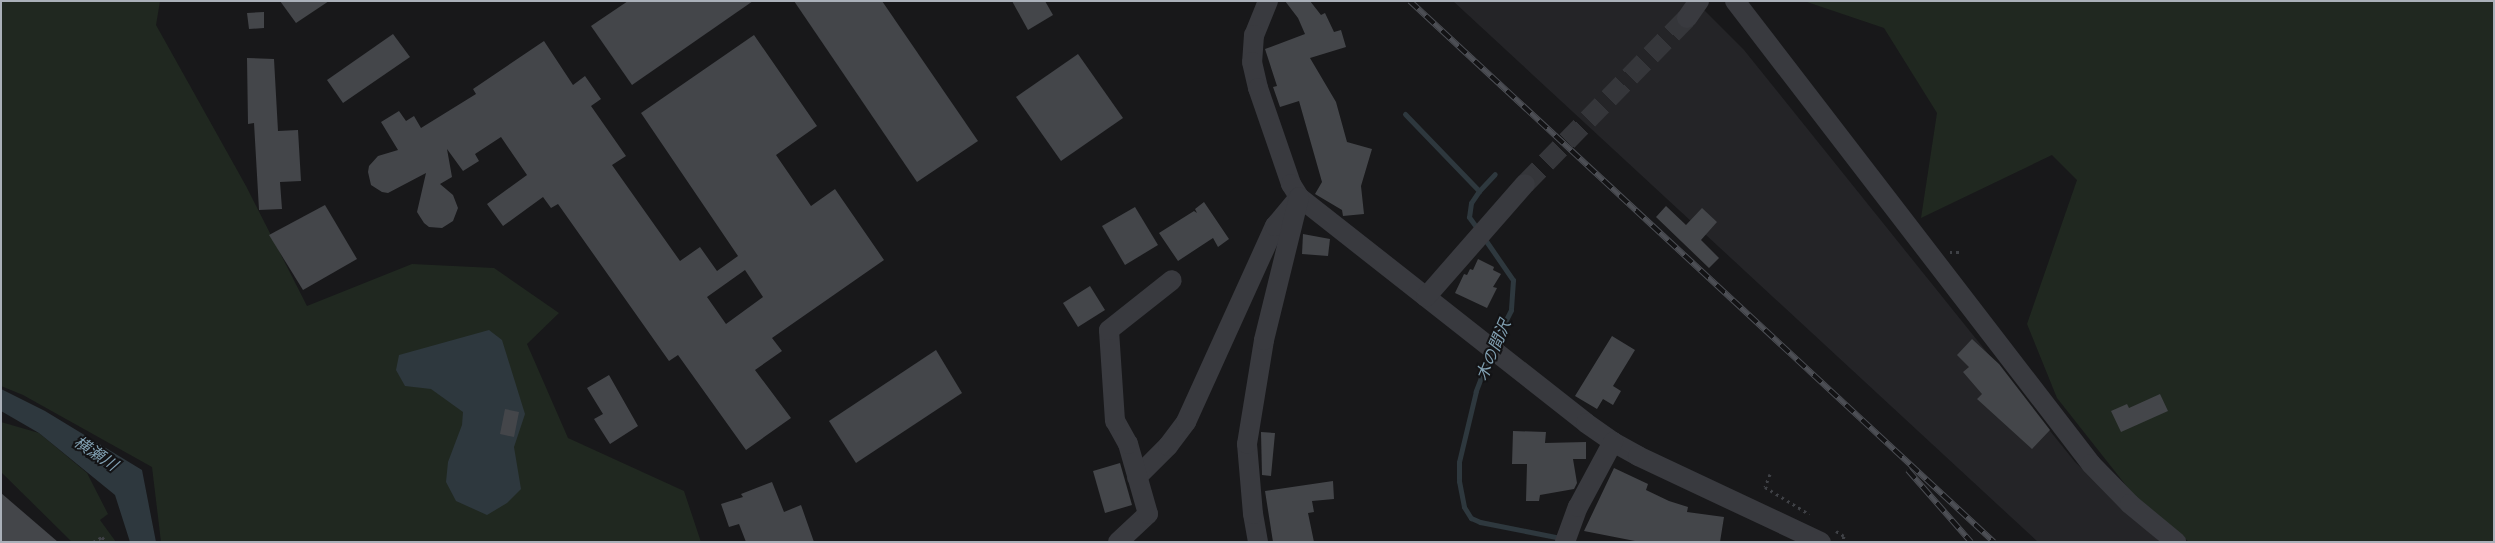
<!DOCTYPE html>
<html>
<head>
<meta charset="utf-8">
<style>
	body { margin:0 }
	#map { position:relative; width:2495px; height:543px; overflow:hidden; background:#18181a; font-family:"Asap Condensed","Noto Sans JP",sans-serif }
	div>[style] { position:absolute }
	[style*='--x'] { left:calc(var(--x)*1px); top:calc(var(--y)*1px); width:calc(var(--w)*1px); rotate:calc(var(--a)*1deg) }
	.built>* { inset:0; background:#242427 }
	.green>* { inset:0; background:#202820 }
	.water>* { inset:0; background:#2e383e }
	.stream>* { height:5px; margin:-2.5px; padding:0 2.5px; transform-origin:2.5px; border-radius:2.5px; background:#2e383e }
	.building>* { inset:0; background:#44464a }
	.minor-tunnel>* { height:20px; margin-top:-10px; transform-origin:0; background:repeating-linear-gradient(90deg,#35363a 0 20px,transparent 0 30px) }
	.path>* { height:3px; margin-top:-1.5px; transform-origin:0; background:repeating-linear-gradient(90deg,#3f4146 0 2.5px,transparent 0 6.5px) }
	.minor>* { height:20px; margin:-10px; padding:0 10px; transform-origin:10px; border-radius:10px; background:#393a3f }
	.rail>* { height:5.5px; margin-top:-2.75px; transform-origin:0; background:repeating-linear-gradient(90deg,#131315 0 11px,#4c4e54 0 22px); box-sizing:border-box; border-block:1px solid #4c4e54 }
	span { translate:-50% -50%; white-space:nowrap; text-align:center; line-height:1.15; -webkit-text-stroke:4px #131315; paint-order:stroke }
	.water-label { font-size:16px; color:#82a1b3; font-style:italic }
	.frame { position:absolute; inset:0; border:2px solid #aab0b9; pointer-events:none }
</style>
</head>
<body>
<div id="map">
	<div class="built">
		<i style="clip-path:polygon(1453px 1px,1695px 1px,1744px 50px,2075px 462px,2160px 542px,2038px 542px)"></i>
	</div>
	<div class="green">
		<i style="clip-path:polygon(1px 1px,160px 1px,156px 25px,246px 186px,307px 306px,412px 264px,494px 268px,559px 313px,527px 344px,568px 438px,684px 491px,701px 542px,161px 542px,152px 467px,23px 395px,1px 386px)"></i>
		<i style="clip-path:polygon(1804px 1px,2494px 1px,2494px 542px,2189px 542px,2132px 493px,2057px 398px,2027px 324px,2077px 180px,2052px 155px,1921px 218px,1937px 113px,1884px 28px)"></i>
		<i style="clip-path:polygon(1px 422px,39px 433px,87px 473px,108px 514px,100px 520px,116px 542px,72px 542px,1px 472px)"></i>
	</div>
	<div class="water">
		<i style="clip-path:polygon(489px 330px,502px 340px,525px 414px,514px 447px,521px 489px,507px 503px,487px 515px,456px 501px,446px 482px,448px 462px,462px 425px,463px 412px,431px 389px,405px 386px,396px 370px,399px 355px)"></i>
		<i style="clip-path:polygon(1px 389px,45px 411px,142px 470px,156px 542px,130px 542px,115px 495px,39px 433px,1px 411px)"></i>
	</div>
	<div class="stream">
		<i style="--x:1405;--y:114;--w:107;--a:46.1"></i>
		<i style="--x:1479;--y:191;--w:14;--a:124"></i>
		<i style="--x:1471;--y:203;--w:14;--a:98"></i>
		<i style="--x:1469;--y:217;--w:17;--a:54"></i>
		<i style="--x:1479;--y:191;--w:23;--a:-47"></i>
		<i style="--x:1484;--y:238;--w:51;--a:55.4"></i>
		<i style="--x:1513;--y:280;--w:30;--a:94"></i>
		<i style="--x:1511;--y:310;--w:37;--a:117"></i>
		<i style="--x:1490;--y:354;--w:40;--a:111"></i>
		<i style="--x:1476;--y:391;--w:73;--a:103.5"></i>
		<i style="--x:1459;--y:462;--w:19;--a:90"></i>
		<i style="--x:1459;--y:481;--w:26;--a:79"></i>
		<i style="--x:1464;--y:507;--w:13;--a:58"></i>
		<i style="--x:1471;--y:518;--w:10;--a:24"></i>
		<i style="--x:1480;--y:522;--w:83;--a:11.2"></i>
	</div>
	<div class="building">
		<i style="clip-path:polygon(280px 1px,329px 1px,296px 23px)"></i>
		<i style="clip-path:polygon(628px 1px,753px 1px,632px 85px,591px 26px)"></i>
		<i style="clip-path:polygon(794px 1px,882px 1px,978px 141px,917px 182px)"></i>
		<i style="clip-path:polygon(1012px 1px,1045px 1px,1053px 15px,1028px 30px)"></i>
		<i style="clip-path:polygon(1285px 1px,1310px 1px,1321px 15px,1325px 13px,1334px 32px,1341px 30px,1346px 47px,1310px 58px,1336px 102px,1347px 142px,1372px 149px,1361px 186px,1364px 214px,1343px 216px,1342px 210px,1315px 194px,1322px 182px,1299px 101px,1280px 107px,1273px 87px,1277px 86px,1265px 49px,1305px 34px,1298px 18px)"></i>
		<i style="clip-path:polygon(264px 12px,264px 28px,249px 29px,247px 13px)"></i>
		<i style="clip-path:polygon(393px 34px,410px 57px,343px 103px,327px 80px)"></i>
		<i style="clip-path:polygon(evenodd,754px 35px,817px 126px,776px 155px,811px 206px,835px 189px,884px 260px,772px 338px,782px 351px,755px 370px,791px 418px,746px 450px,678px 355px,669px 361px,558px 204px,551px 208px,543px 197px,503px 226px,487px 204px,527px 175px,501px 137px,475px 154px,479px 161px,463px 171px,447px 149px,452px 177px,440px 184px,453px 195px,458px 208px,453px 221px,442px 228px,429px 227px,424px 223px,417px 212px,426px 173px,388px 193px,382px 192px,371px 185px,368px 172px,369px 166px,378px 156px,398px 150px,381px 122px,399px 111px,406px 121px,414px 116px,421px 128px,476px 94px,473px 89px,544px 41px,573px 85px,585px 76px,601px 99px,591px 106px,626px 156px,612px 165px,680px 261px,700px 247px,717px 271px,738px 256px,641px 113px,754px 35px,745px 270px,763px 297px,726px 324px,707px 297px,745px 270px)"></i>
		<i style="clip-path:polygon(1078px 54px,1123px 118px,1061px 161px,1016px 97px)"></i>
		<i style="clip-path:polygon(247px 58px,274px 59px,278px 131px,298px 130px,301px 181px,280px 182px,282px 209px,259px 210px,254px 123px,248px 124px)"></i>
		<i style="clip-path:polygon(1204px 202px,1229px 239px,1218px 247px,1213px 238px,1178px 261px,1159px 233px,1194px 211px,1197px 213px,1195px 209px)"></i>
		<i style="clip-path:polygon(325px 205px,357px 259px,303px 290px,269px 235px)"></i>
		<i style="clip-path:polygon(1666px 206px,1686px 225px,1702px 208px,1717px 222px,1701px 240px,1719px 258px,1709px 268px,1656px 217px)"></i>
		<i style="clip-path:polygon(1135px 207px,1158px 245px,1125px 265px,1102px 226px)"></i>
		<i style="clip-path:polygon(1303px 234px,1330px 239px,1328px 256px,1302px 254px)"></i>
		<i style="clip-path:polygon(1478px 259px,1494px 267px,1493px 270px,1501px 274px,1493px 287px,1497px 288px,1487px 308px,1455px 293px,1464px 274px,1467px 275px,1470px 269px,1473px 270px)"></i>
		<i style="clip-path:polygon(1090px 286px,1105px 310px,1078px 327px,1063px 303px)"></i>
		<i style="clip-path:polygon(1612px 336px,1635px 350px,1613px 386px,1621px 391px,1613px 405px,1603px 399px,1597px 409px,1575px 396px)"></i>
		<i style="clip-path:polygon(1972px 339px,1999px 364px,2050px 430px,2032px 449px,1977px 399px,1982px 394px,1963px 372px,1969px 367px,1957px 355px)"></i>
		<i style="clip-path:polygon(936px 350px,962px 393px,856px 463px,829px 421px)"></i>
		<i style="clip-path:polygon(609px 375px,638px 426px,610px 444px,594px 419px,603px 414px,587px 388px)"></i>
		<i style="clip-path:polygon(2160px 394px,2168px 411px,2121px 432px,2111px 411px,2127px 404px,2129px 408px)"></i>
		<i style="clip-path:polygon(505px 409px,519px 412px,514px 437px,500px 434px)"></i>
		<i style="clip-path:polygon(1513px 431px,1546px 432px,1545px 443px,1586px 442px,1586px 459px,1573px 459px,1577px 483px,1574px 489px,1540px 495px,1539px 501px,1526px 501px,1527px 464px,1512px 464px)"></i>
		<i style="clip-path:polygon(1261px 432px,1275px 433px,1271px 476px,1262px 475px)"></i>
		<i style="clip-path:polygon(1120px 463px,1132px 505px,1105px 513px,1093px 471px)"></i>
		<i style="clip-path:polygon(1614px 468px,1648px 484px,1646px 490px,1669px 501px,1688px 507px,1687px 512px,1724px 517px,1720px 542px,1640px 542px,1584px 531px)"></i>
		<i style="clip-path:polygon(1333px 481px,1334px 499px,1312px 501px,1314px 512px,1308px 513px,1314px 542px,1273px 542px,1265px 491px)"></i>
		<i style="clip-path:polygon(772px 482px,784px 512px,801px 505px,814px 542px,746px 542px,739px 524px,729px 527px,721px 504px,743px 497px,741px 494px)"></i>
		<i style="clip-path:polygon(1px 493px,58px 542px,1px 542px)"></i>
	</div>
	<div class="minor-tunnel">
		<i style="--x:1525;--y:184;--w:232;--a:-45.7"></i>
	</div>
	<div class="path">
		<i style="--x:1950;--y:252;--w:11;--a:0"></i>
		<i style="--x:1770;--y:474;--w:14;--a:111"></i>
		<i style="--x:1765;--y:487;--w:52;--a:31.5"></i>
		<i style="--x:1836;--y:531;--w:9;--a:32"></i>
		<i style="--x:1844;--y:536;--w:6;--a:108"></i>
		<i style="--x:93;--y:542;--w:10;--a:-29"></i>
		<i style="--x:102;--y:537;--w:6;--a:51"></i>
	</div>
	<div class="minor">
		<i style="--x:1268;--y:1;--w:37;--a:112"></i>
		<i style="--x:1254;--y:35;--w:27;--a:94"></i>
		<i style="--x:1252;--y:62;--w:27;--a:77"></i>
		<i style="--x:1258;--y:88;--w:102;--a:71"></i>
		<i style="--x:1291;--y:184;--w:15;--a:58"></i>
		<i style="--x:1299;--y:197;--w:365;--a:38.2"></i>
		<i style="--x:1586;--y:423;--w:33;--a:35"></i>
		<i style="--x:1613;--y:442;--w:29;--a:29"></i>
		<i style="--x:1638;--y:456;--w:202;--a:25.2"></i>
		<i style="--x:1735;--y:1;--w:584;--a:52.44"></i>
		<i style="--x:2091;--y:464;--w:56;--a:45.7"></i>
		<i style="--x:2130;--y:504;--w:60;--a:39.6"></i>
		<i style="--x:1687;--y:18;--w:21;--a:-55"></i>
		<i style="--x:1426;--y:297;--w:150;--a:-48.8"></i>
		<i style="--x:1137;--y:477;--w:44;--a:-45"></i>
		<i style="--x:1168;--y:446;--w:30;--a:-53"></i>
		<i style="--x:1186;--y:422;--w:215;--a:-65.6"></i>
		<i style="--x:1275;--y:226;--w:30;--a:-50"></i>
		<i style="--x:1118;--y:542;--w:41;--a:-43"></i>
		<i style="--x:1148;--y:514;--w:73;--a:-105.9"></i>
		<i style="--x:1128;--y:444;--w:26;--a:-119"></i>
		<i style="--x:1115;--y:421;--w:91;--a:-93.8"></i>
		<i style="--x:1109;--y:330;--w:80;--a:-38.4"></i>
		<i style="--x:1258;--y:542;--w:28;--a:-100"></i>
		<i style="--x:1253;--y:514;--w:70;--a:-94.9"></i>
		<i style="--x:1247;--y:444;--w:105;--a:-80.7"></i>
		<i style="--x:1264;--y:340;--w:147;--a:-76.2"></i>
		<i style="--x:1565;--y:542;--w:37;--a:-70"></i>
		<i style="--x:1578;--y:507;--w:74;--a:-61.7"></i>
	</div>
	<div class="rail">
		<i style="--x:1410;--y:1;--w:796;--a:42.81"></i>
		<i style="--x:1908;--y:470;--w:96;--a:48.8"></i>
	</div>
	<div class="water-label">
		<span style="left:1493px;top:350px;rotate:-67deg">木の間沢</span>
		<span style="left:96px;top:453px;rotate:34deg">横瀬川</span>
	</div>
	<div class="frame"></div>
</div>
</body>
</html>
